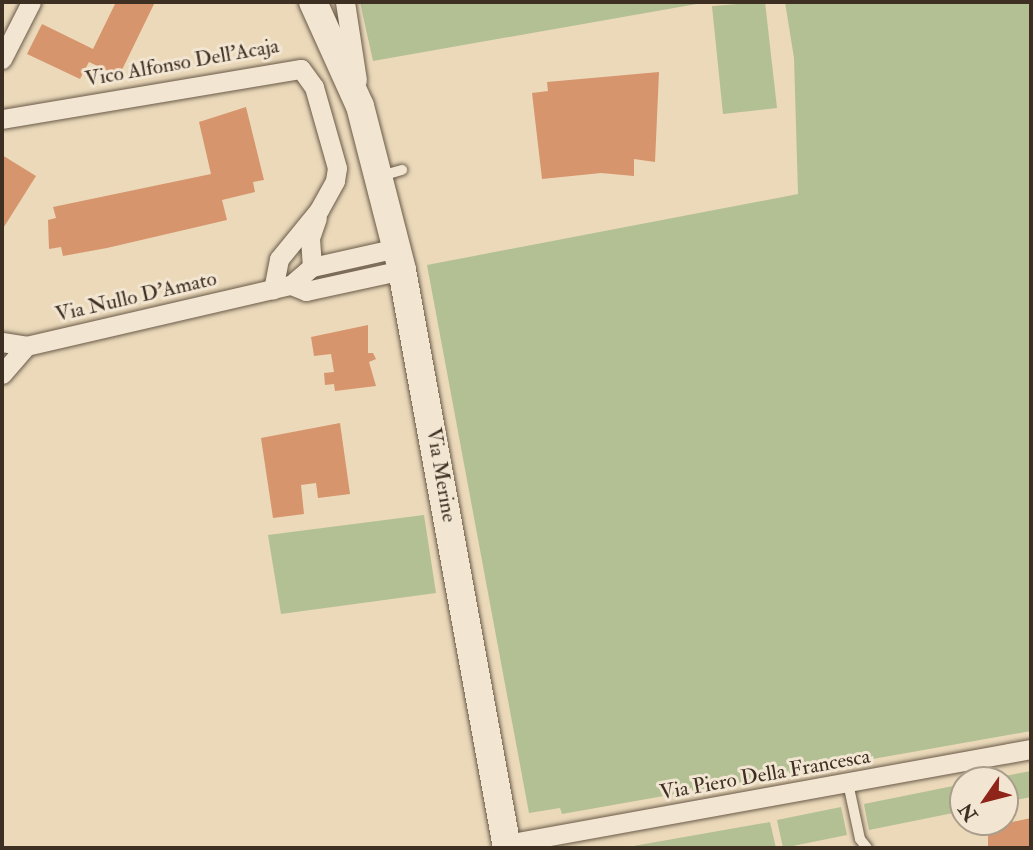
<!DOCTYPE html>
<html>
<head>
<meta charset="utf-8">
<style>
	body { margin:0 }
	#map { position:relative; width:1033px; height:850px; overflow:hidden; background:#ebd9ba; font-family:"IM FELL Double Pica",serif }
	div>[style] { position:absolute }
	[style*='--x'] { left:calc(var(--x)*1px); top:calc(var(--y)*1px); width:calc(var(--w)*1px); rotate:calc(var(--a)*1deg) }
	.green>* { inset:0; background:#b2c094 }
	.building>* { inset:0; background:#d6956c }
	.roads { filter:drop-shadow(0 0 2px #695a49) drop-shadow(0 0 2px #695a49) }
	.lane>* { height:10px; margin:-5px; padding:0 5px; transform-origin:5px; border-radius:5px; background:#f2e6d2 }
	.street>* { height:19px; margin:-9.5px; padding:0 9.5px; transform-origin:9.5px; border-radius:9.5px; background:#f2e6d2 }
	.secondary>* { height:28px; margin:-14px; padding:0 14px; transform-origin:14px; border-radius:14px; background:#f2e6d2 }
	span { translate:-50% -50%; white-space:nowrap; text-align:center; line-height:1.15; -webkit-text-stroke:6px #f2e6d2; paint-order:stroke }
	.street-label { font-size:21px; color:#3e2f23 }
	.frame { position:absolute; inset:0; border:4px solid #3e2f23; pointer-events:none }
	.north { position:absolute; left:949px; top:766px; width:70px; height:70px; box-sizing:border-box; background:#f2e6d2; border:2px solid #aa9d8c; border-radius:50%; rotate:235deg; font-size:19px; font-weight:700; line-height:28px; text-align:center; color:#3e2f23 }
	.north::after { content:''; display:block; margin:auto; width:24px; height:32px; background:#8f2418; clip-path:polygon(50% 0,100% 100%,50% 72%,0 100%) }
</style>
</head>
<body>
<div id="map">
	<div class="green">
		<i style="clip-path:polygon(360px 2px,708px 2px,373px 61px)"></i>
		<i style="clip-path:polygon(765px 2px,777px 108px,723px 114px,712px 6px)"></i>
		<i style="clip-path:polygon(785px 2px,1031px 2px,1031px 731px,562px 814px,560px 808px,529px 813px,427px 265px,798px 194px,794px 58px)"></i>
		<i style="clip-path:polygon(424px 515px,436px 593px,281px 614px,268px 535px)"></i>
		<i style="clip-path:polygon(1031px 771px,1031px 797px,1005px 802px,1005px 780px,984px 780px)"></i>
		<i style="clip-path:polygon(963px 784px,963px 811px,869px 830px,864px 804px)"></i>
		<i style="clip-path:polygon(841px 807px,847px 835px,783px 848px,777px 820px)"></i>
		<i style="clip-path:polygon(770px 822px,776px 848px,622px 848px)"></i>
	</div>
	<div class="building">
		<i style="clip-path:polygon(116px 2px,155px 2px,119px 76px,89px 62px,80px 79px,27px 54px,42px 24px,93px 49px)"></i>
		<i style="clip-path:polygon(659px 72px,655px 162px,634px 159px,634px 176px,601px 173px,542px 179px,532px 93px,548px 91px,547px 82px)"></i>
		<i style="clip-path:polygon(246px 107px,264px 180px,253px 182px,255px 192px,222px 200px,227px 220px,107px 248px,63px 256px,61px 247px,49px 249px,48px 220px,56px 218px,53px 207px,211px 174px,199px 122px)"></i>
		<i style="clip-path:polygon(2px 155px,36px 176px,2px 230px)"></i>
		<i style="clip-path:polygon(368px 325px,368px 353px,373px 353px,376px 359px,369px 362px,376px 386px,335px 391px,334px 384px,325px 385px,324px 373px,334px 372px,331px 354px,314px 356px,311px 337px)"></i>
		<i style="clip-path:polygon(340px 423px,350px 494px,318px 498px,316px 483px,301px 485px,304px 514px,273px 518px,261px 438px)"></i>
		<i style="clip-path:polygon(1031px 818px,1031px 848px,988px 846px,988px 827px)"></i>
	</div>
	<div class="roads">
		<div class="lane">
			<i style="--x:381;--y:176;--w:22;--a:-16"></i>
			<i style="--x:848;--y:783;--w:57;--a:77.9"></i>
			<i style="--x:860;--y:839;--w:11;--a:52"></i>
		</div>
		<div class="street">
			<i style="--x:345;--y:2;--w:79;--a:81.3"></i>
			<i style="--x:2;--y:59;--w:64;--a:-63"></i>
			<i style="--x:2;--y:119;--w:303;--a:-9.5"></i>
			<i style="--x:301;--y:69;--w:22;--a:54"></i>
			<i style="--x:314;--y:87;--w:84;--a:74.1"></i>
			<i style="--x:337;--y:168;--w:13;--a:99"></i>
			<i style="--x:335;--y:181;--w:33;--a:119"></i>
			<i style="--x:319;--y:210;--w:63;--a:129.2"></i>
			<i style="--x:279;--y:259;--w:31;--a:101"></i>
			<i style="--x:312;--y:267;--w:29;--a:-94"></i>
			<i style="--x:310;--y:238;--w:21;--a:-71"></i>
			<i style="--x:291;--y:285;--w:16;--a:22"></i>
			<i style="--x:306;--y:291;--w:98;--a:-12.3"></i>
			<i style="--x:2;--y:342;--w:24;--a:9"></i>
			<i style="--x:2;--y:374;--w:37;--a:-49"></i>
			<i style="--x:26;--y:346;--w:272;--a:-13"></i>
			<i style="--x:291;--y:285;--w:28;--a:-41"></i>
			<i style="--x:312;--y:267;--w:87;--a:-12.6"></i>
			<i style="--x:506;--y:844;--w:534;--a:-10.26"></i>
		</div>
		<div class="secondary">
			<i style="--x:313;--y:2;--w:114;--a:65.7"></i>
			<i style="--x:360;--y:106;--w:169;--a:75.6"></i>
			<i style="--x:402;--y:270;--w:587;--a:79.7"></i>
		</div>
	</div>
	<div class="street-label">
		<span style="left:182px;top:63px;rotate:-10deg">Vico Alfonso Dell'Acaja</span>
		<span style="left:136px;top:297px;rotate:-13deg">Via Nullo D'Amato</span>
		<span style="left:441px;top:475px;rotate:80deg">Via Merine</span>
		<span style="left:765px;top:775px;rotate:-10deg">Via Piero Della Francesca</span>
	</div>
	<div class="frame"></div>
	<div class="north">N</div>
</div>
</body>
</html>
